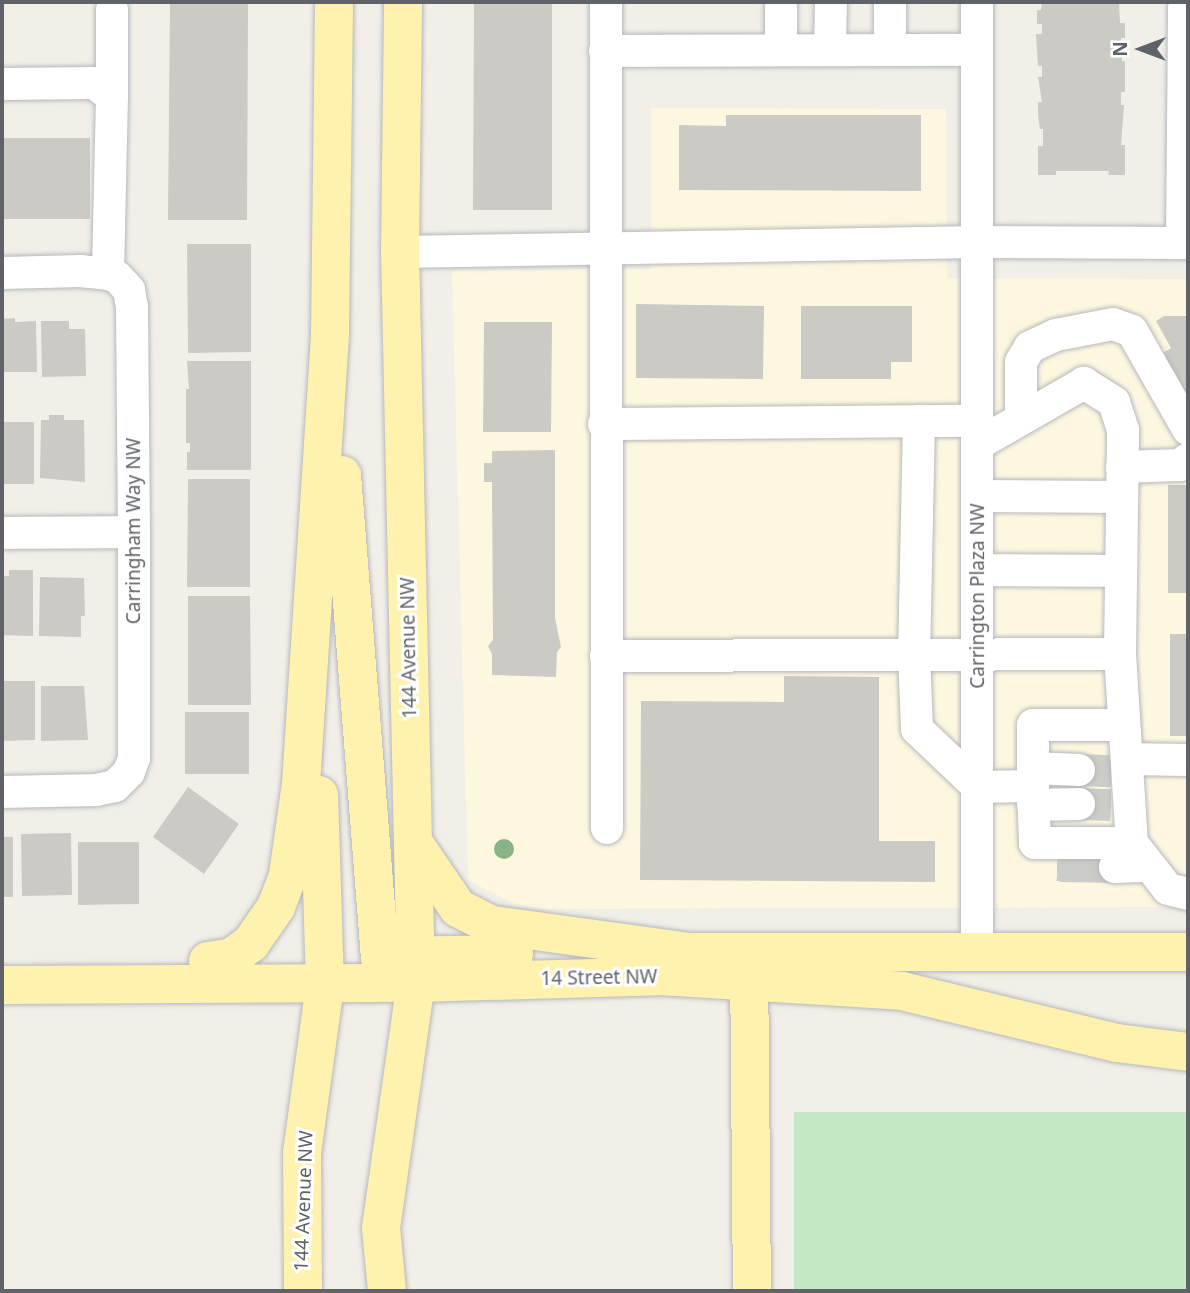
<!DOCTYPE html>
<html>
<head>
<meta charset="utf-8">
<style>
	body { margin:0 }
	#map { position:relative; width:1190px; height:1293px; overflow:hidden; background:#f1efe8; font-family:"Noto Sans",sans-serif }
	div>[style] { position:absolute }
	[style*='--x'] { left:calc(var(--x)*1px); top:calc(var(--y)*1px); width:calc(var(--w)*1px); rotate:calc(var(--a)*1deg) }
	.commercial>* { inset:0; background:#fef7e0 }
	.green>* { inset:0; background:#c5e8c5 }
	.building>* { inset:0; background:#cccac5 }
	.minor-tunnel>* { height:32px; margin-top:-16px; transform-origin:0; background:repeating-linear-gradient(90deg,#ccccc8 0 32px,transparent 0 48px) }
	.roads { filter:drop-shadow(0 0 2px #b5b8bc) drop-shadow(0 0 2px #b5b8bc) }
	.minor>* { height:32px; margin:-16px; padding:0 16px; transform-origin:16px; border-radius:16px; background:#fff }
	.major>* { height:38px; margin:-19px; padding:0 19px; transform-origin:19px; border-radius:19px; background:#fff2af }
	.trees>* { width:20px; height:20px; margin:-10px; border-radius:50%; background:#89b387 }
	span { translate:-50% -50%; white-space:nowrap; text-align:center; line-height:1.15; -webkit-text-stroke:6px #fff; paint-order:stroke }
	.street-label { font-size:19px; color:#5f6368 }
	.frame { position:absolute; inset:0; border:4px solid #5f6368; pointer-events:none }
	.north { position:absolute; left:1106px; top:14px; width:70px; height:70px; -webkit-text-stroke:5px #fff; paint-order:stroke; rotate:270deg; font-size:19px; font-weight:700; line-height:28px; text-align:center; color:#5f6368 }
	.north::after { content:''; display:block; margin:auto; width:24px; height:32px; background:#5f6368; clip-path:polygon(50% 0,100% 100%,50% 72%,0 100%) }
</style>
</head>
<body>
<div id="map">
	<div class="commercial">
		<i style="clip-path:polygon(651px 108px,946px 109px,947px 278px,1188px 279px,1188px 907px,547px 909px,515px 904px,468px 880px,452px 271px,651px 269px)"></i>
	</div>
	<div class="green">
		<i style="clip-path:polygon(794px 1112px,1188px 1112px,1188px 1291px,794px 1291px)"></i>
	</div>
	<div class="building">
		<i style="clip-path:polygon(170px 2px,248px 2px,247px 220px,168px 220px)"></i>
		<i style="clip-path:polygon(474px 2px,552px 2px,552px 210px,473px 210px)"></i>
		<i style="clip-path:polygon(1042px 2px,1119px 2px,1120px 23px,1125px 23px,1125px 38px,1121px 38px,1122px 61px,1125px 61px,1125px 92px,1121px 92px,1121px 105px,1124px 105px,1121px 145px,1125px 145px,1125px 175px,1108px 175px,1109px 171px,1056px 171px,1056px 175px,1038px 175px,1038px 146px,1043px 146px,1043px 129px,1040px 129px,1038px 115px,1038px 102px,1042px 102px,1038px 77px,1042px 77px,1042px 66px,1038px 66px,1036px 34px,1042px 34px,1042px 24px,1037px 24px,1037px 10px,1041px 10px)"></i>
		<i style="clip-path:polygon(726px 115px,921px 115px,921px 191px,679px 190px,679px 125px,726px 126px)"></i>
		<i style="clip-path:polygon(2px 138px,90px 138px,90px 219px,2px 219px)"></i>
		<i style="clip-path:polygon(187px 244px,251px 244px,251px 352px,188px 353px)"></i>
		<i style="clip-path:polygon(636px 304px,764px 306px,763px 379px,636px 378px)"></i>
		<i style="clip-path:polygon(801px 306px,912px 306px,912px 362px,891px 362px,891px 379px,801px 379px)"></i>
		<i style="clip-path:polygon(1164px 316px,1188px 316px,1188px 404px,1160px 355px,1171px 348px,1156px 321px)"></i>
		<i style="clip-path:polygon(15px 318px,15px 322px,36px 321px,37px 372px,2px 372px,2px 319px)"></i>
		<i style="clip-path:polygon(41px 321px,69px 321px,69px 329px,85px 329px,86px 376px,42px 377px)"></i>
		<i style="clip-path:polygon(484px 322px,552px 322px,551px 432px,483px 432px)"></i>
		<i style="clip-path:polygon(187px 361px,251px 361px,251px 470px,187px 470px,187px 452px,190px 452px,190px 443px,186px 443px,186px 389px,189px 389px)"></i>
		<i style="clip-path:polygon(49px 415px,64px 415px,64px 420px,84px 420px,85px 482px,40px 478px,41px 420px,49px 420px)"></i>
		<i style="clip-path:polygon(2px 422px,34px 422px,34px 484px,2px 484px)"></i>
		<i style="clip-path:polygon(555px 450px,555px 618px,561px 647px,557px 652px,556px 677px,492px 675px,492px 654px,488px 646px,493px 640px,492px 482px,484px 482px,484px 463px,492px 463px,492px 451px)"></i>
		<i style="clip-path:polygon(188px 479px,250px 479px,250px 587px,187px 587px)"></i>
		<i style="clip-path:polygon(1168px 485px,1188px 485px,1188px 593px,1168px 593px)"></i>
		<i style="clip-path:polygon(9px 570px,33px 570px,33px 636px,2px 635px,2px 576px,9px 576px)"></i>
		<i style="clip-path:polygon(40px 577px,84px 578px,85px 616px,81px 616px,81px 637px,39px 636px)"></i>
		<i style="clip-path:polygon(188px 596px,250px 596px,251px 705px,188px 705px)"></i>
		<i style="clip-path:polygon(1170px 634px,1188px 634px,1188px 736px,1170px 736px)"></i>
		<i style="clip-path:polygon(784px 676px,879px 677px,879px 841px,935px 841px,935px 882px,640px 880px,641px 701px,784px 702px)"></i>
		<i style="clip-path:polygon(2px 681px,35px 681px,35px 740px,2px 741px)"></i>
		<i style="clip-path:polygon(41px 686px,84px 686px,88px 740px,41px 741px)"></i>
		<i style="clip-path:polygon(185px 712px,249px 712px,249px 774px,185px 774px)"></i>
		<i style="clip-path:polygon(188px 787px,239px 824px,204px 874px,153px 837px)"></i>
		<i style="clip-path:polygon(71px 833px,72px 895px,22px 896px,21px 834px)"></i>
		<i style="clip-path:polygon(2px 837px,13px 837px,13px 897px,2px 897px)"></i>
		<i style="clip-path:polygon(78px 842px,139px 842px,139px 904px,78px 905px)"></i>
		<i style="clip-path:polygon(1060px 853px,1121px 853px,1121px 883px,1060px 882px)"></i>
	</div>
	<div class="minor-tunnel">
		<i style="--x:1079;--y:770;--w:33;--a:2"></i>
		<i style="--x:1079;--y:804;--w:32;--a:2"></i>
		<i style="--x:1057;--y:865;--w:58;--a:2"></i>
	</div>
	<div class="roads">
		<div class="minor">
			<i style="--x:606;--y:2;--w:826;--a:89.93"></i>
			<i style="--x:781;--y:2;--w:48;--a:90"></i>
			<i style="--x:890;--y:2;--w:48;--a:90"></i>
			<i style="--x:977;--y:2;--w:948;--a:90"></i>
			<i style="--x:112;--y:10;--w:86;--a:90"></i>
			<i style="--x:830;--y:50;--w:48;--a:-88.8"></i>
			<i style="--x:605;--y:51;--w:372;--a:-0.2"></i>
			<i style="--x:2;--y:84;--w:92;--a:-0.6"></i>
			<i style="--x:94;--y:83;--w:22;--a:36"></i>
			<i style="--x:112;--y:96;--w:178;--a:91.3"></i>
			<i style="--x:1182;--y:243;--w:234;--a:-89.5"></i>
			<i style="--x:1184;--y:9;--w:4;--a:0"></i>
			<i style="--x:400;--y:252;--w:579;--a:-0.99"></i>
			<i style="--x:979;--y:242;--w:209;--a:0.3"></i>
			<i style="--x:2;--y:273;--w:78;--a:-1.5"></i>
			<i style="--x:80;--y:271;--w:28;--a:6"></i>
			<i style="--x:108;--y:274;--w:9;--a:18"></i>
			<i style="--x:117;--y:277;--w:18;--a:47"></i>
			<i style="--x:129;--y:290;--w:17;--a:80"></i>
			<i style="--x:132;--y:307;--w:225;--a:89.5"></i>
			<i style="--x:134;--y:532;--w:226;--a:90"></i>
			<i style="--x:134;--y:758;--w:15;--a:110"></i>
			<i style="--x:129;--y:772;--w:20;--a:135"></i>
			<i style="--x:115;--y:786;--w:19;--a:168"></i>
			<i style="--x:96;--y:790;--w:94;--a:178.8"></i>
			<i style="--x:1021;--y:419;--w:57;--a:-90"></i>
			<i style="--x:1021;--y:362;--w:17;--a:-59"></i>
			<i style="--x:1030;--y:347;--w:29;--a:-25"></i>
			<i style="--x:1056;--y:335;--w:58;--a:-10.9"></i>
			<i style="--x:1113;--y:324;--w:20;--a:20"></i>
			<i style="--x:1132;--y:331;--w:113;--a:60.3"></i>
			<i style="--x:919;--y:421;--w:233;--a:91.2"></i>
			<i style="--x:914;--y:654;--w:75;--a:87.7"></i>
			<i style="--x:917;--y:729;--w:84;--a:43.6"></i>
			<i style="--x:978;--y:787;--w:55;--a:-1"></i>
			<i style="--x:1033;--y:786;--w:61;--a:-90"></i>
			<i style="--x:1033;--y:725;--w:91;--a:0"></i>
			<i style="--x:604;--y:424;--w:374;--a:-0.5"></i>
			<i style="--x:1122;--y:467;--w:58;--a:-2"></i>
			<i style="--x:1180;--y:465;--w:10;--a:-37"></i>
			<i style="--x:978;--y:496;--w:144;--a:0.4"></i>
			<i style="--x:2;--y:533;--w:132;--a:-0.4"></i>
			<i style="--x:978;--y:570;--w:143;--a:0.4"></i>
			<i style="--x:1120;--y:654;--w:189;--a:86.4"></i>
			<i style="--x:1132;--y:843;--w:58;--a:52"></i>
			<i style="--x:1168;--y:889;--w:21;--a:14"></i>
			<i style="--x:606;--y:656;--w:514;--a:-0.22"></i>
			<i style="--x:1120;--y:654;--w:224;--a:-89.2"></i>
			<i style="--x:1123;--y:430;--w:29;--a:-108"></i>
			<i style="--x:1114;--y:402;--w:36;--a:-148"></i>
			<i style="--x:1084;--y:383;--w:122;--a:150.1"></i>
			<i style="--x:1127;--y:759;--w:61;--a:0.9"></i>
			<i style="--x:1033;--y:768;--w:46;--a:2.5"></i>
			<i style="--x:1033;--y:786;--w:57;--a:88"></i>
			<i style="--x:1035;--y:843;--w:97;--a:0"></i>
			<i style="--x:1033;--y:805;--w:46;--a:-1.2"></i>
			<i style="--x:1115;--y:867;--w:34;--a:-2"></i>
		</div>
		<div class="major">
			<i style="--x:342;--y:475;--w:483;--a:85.5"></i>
			<i style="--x:380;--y:957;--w:26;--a:47"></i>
			<i style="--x:413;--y:842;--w:80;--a:55.7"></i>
			<i style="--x:458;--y:908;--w:38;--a:27"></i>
			<i style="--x:492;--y:925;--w:199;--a:7.8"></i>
			<i style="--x:665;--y:952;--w:523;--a:0"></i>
			<i style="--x:389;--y:956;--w:125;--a:-0.9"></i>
			<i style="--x:749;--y:956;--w:335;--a:89.5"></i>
			<i style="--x:208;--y:961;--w:24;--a:-9"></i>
			<i style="--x:232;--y:957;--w:24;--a:-36"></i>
			<i style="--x:251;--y:943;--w:44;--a:-55.2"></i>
			<i style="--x:276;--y:907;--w:34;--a:-69"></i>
			<i style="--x:288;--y:875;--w:92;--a:-81.9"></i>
			<i style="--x:301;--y:784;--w:452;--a:-86.3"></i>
			<i style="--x:330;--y:333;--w:331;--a:-89.3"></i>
			<i style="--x:2;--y:985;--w:414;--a:-0.3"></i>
			<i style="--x:416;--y:983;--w:244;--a:-1.6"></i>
			<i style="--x:660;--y:976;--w:242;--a:3.5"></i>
			<i style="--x:902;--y:991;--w:221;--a:13.6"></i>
			<i style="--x:1117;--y:1043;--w:72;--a:7.2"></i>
			<i style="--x:303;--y:1291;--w:138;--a:-90.4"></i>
			<i style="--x:302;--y:1153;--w:171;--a:-82.2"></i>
			<i style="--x:325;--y:984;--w:189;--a:-91.8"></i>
			<i style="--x:387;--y:1291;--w:63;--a:-95.4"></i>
			<i style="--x:381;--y:1228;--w:247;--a:-81.9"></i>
			<i style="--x:416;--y:983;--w:731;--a:-91.25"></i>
			<i style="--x:400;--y:252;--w:250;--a:-89.3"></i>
		</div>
	</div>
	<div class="trees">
		<i style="left:504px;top:849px"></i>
	</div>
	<div class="street-label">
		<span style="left:134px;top:531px;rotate:-90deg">Carringham Way NW</span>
		<span style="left:978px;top:596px;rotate:-90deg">Carrington Plaza NW</span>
		<span style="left:409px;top:648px;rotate:-91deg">144 Avenue NW</span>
		<span style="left:599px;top:978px;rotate:-1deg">14 Street NW</span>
		<span style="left:304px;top:1201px;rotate:-88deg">144 Avenue NW</span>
	</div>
	<div class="frame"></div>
	<div class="north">N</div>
</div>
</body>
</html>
